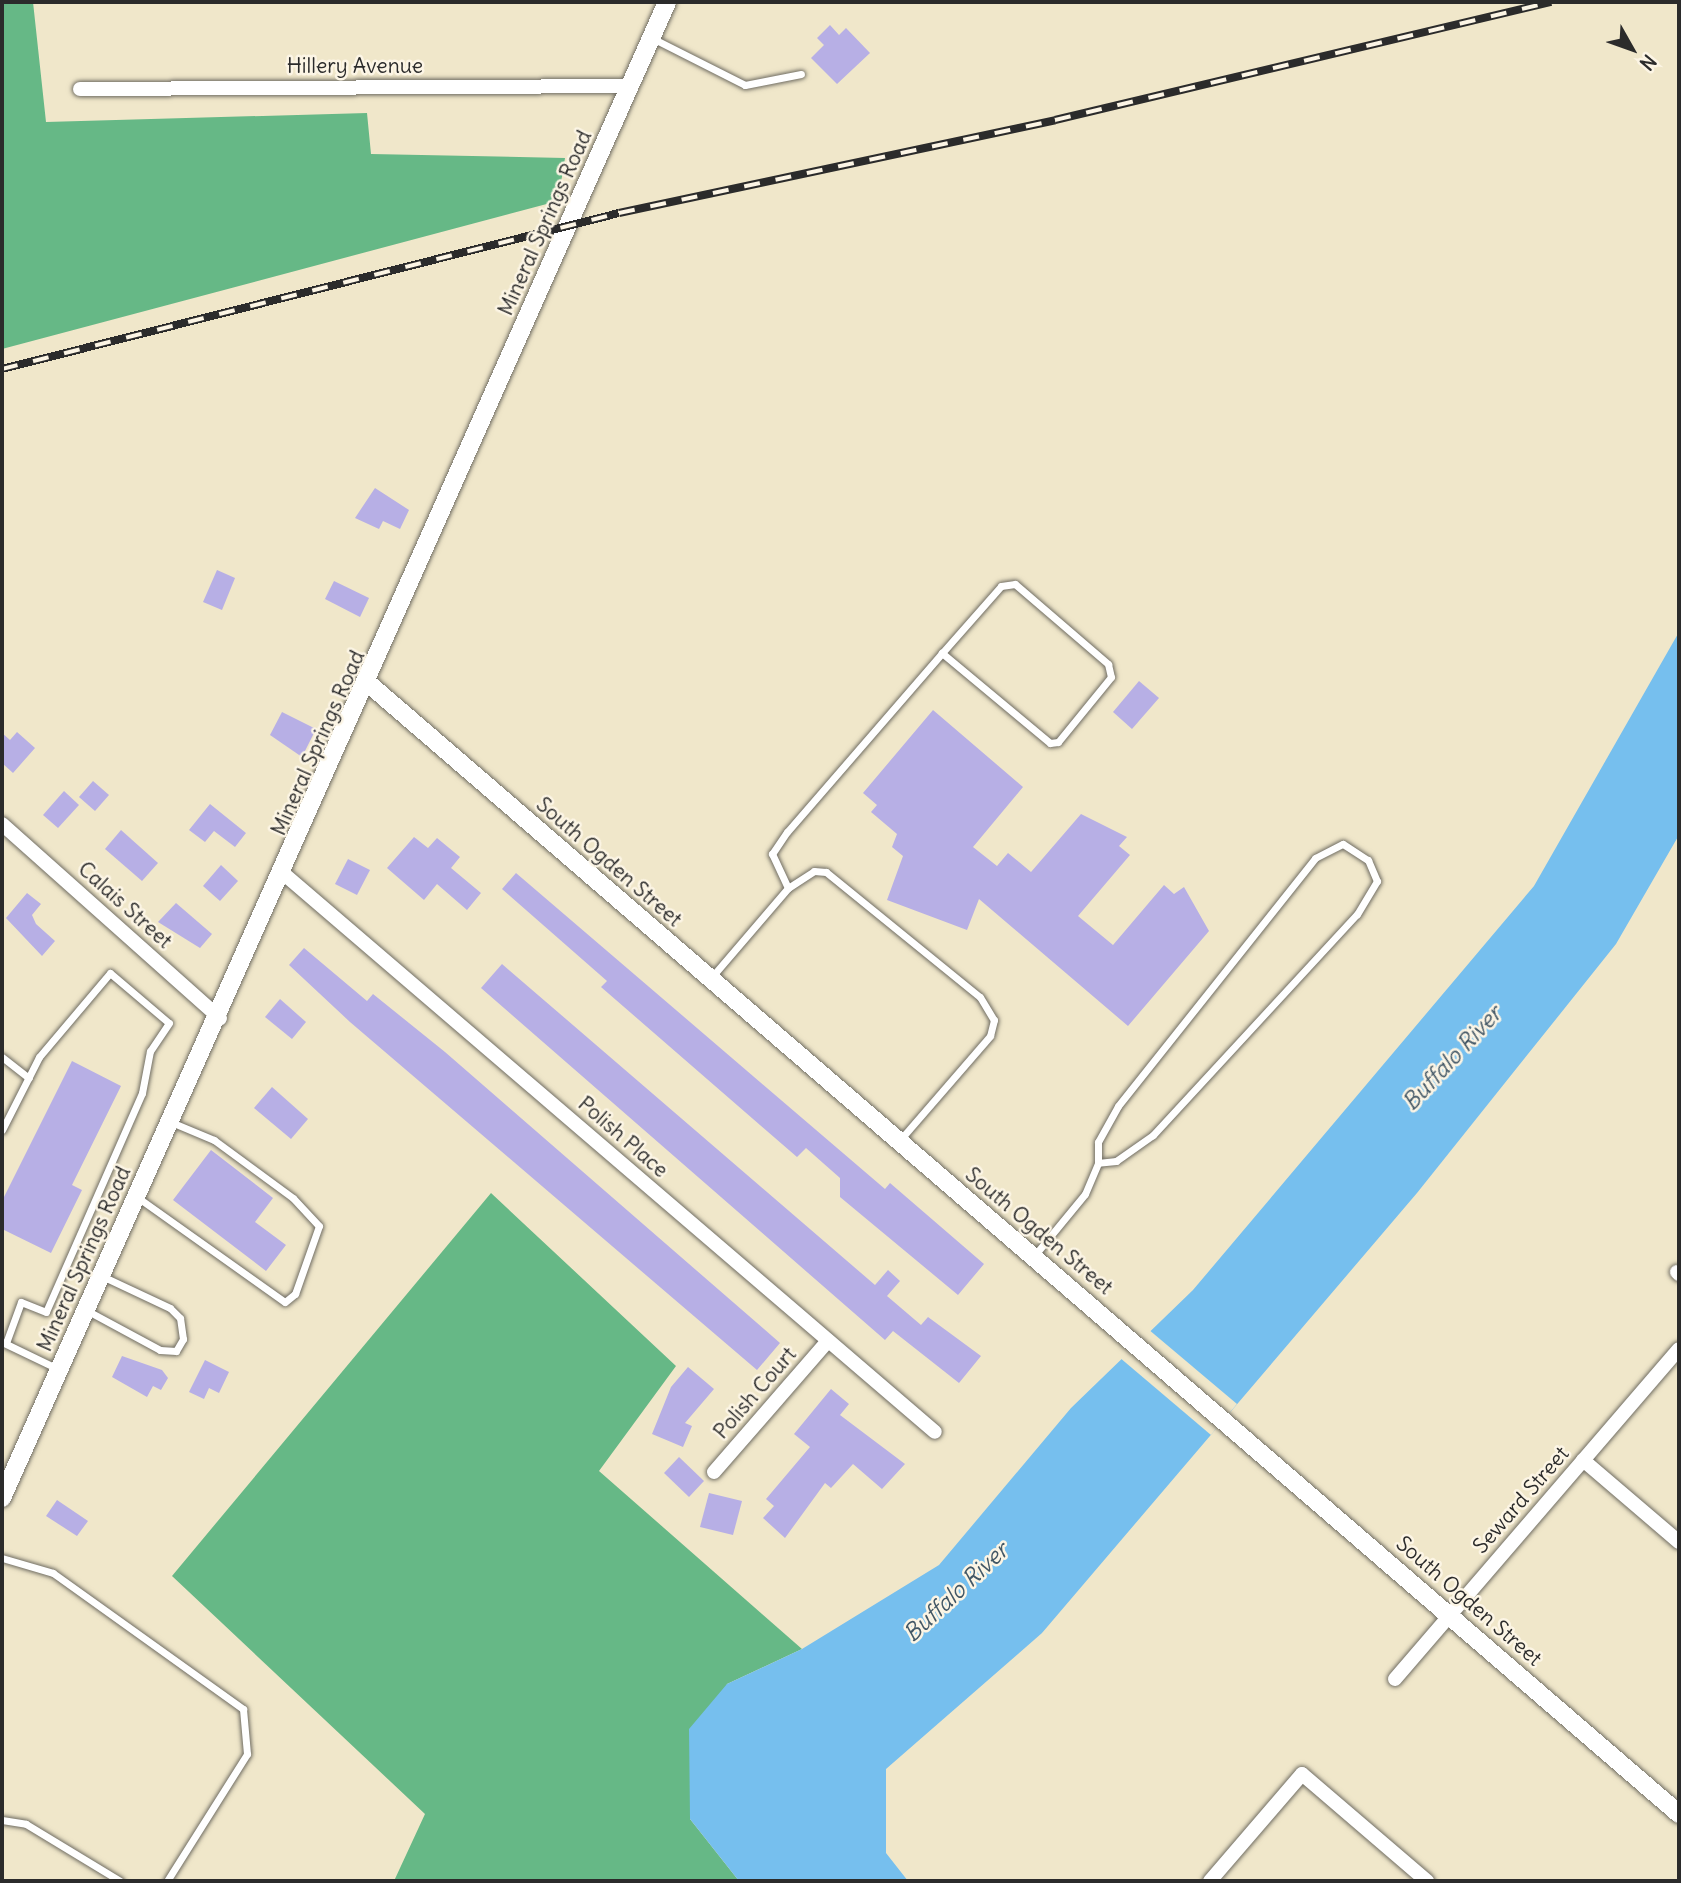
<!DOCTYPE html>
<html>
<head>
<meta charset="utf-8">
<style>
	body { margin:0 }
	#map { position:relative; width:1681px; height:1883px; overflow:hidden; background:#f0e7ca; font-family:Delius,sans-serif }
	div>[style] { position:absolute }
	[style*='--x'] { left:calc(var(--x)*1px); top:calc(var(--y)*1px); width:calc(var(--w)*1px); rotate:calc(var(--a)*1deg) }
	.forest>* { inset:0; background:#66b886 }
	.water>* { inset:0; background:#76bfee }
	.pier>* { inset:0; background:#f0e7ca }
	.building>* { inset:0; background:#b7afe5 }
	.roads { filter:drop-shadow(0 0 2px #706d63) drop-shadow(0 0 2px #706d63) }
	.service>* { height:7px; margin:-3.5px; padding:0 3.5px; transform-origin:3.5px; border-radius:3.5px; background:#fff }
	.minor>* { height:14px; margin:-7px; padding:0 7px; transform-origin:7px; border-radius:7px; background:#fff }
	.tertiary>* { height:18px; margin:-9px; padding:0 9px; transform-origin:9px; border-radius:9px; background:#fff }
	.rail>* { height:8px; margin-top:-4px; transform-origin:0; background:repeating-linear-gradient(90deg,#fcf5e5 0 16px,#2b2b2b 0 32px); box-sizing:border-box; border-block:2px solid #2b2b2b }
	span { translate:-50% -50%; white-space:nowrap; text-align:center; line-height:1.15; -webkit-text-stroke:5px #fcf5e5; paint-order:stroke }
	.street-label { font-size:21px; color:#2b2b2b }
	.water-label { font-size:23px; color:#425766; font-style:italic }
	.frame { position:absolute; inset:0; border:4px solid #2b2b2b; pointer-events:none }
	.north { position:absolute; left:1597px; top:14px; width:70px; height:70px; -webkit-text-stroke:5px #fcf5e5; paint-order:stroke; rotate:130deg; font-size:19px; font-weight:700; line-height:28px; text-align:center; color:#2b2b2b }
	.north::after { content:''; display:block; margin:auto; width:24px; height:32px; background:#2b2b2b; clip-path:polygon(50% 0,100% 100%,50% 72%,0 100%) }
</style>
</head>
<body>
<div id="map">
	<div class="forest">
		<i style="clip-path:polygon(2px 2px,33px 2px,46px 122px,367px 113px,371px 154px,565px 158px,558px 201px,2px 349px)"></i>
		<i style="clip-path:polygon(491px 1193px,676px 1366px,599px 1471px,802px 1649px,727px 1684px,690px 1819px,739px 1881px,394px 1881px,425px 1814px,172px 1576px)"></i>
	</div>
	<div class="water">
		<i style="clip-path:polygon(1679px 632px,1679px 835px,1616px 944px,1417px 1193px,1042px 1633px,886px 1769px,886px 1853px,908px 1881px,739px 1881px,690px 1819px,689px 1729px,727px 1684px,802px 1649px,939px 1565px,1071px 1408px,1193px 1290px,1534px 886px)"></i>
	</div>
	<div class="pier">
		<i style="clip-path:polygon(1148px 1329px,1237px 1404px,1211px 1435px,1119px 1357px)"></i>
	</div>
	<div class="building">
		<i style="clip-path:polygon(830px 25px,839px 35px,846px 28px,870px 53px,837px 84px,811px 58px,824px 45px,817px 38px)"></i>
		<i style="clip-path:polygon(375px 488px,409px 510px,400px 529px,383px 521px,379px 529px,355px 518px)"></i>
		<i style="clip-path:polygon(217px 570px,235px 578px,222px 610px,203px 602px)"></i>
		<i style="clip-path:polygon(334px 581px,369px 598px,360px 617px,325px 599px)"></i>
		<i style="clip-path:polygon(1139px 681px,1159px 698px,1132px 729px,1113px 712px)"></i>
		<i style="clip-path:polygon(933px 710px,1023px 787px,973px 847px,997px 866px,1008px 853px,1031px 872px,1081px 814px,1127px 837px,1119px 846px,1130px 855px,1078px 916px,1113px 945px,1164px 885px,1174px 894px,1184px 887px,1209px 931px,1128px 1026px,979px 899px,967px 930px,887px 900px,903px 856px,892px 847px,897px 834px,871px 812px,877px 805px,863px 793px)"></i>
		<i style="clip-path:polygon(282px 712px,316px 729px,302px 757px,270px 735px)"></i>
		<i style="clip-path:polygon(17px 732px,35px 748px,13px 773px,2px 763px,2px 733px,10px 740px)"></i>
		<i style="clip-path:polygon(93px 781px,109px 795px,95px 811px,79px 797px)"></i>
		<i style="clip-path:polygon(64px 791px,79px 805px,58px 828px,43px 815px)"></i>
		<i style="clip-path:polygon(210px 804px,246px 833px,235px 847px,214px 831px,205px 842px,189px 830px)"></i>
		<i style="clip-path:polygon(121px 830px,158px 863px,142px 881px,105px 849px)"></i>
		<i style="clip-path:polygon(414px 837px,428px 848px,437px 838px,460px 857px,451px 868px,481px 893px,467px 910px,437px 884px,424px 900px,387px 868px)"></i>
		<i style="clip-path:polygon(348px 859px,370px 870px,357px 895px,335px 884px)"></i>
		<i style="clip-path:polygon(221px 865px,238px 881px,220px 901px,203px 886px)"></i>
		<i style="clip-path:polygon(516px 873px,885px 1189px,890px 1183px,984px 1264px,958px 1295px,840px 1197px,840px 1178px,806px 1148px,797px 1157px,601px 987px,607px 981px,502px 889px)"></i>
		<i style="clip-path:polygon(27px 893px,41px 904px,32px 915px,36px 924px,55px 941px,42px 956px,6px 918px)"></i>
		<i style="clip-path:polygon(176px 903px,212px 934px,200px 948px,158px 922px)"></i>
		<i style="clip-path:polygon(304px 948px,367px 1001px,373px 994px,445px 1052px,780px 1343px,757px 1370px,350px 1022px,289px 965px)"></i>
		<i style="clip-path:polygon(502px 964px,875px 1285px,888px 1270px,900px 1281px,887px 1296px,921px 1325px,928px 1317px,981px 1356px,959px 1383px,893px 1331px,885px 1340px,481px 988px)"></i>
		<i style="clip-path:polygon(280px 999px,306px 1022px,292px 1039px,265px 1017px)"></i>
		<i style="clip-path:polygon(72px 1061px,121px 1086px,72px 1185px,82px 1190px,51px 1253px,2px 1229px,2px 1201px)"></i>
		<i style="clip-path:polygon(272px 1087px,308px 1119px,291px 1139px,254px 1108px)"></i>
		<i style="clip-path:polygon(211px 1150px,273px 1198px,255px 1222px,286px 1245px,266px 1271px,173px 1200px)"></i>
		<i style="clip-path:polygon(122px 1356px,162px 1370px,168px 1378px,161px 1390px,153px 1386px,147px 1397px,112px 1377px)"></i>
		<i style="clip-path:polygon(205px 1360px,229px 1372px,219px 1393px,209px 1388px,204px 1399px,189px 1392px)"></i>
		<i style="clip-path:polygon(688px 1367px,714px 1389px,685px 1423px,692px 1426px,683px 1447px,652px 1434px,671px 1387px)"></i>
		<i style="clip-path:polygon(831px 1389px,849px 1404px,840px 1415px,905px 1464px,882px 1489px,853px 1464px,831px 1488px,825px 1483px,785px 1538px,763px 1518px,774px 1506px,766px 1499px,810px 1447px,794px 1434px)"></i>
		<i style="clip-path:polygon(679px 1457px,704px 1481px,689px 1497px,664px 1473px)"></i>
		<i style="clip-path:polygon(709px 1493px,742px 1501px,733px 1535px,700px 1527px)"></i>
		<i style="clip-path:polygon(57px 1500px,88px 1521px,77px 1536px,46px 1516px)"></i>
	</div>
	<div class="roads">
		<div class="service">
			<i style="--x:652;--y:38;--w:104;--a:26.8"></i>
			<i style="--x:745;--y:85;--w:57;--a:-11.1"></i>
			<i style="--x:788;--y:888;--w:38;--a:-115"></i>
			<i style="--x:772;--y:854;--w:27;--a:-56"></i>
			<i style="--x:787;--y:832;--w:237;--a:-49.1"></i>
			<i style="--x:942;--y:653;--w:89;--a:-48.6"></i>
			<i style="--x:1001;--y:586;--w:14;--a:-8"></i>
			<i style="--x:1015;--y:584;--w:123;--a:40.7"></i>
			<i style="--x:1108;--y:664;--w:13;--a:77"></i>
			<i style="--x:1111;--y:677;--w:84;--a:129.2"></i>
			<i style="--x:1058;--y:742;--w:8;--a:173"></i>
			<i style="--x:1050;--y:743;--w:141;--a:-140.2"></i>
			<i style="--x:710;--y:979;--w:120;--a:-49.4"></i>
			<i style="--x:788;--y:888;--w:31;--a:-33"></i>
			<i style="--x:814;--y:871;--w:12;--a:5"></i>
			<i style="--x:826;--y:872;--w:198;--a:39.1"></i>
			<i style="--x:980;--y:997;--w:27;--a:59"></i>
			<i style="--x:994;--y:1020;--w:16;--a:104"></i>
			<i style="--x:990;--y:1036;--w:139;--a:130.9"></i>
			<i style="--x:2;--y:1057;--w:34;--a:38"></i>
			<i style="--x:2;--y:1130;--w:82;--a:-63.1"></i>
			<i style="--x:39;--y:1057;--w:110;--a:-49.8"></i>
			<i style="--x:110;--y:973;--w:77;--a:40.3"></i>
			<i style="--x:169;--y:1023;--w:34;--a:124"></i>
			<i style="--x:150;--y:1051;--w:43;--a:100.8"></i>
			<i style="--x:142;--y:1093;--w:239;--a:113.7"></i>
			<i style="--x:46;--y:1312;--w:27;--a:-158"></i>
			<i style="--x:21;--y:1302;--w:44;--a:110.1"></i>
			<i style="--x:137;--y:1197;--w:181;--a:35.4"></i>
			<i style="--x:285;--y:1302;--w:13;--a:-39"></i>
			<i style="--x:295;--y:1294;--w:72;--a:-70.6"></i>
			<i style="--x:319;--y:1226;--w:38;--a:-133"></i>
			<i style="--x:293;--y:1198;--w:98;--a:-143.7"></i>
			<i style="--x:214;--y:1140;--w:47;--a:-157.3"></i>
			<i style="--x:1034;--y:1256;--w:80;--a:-50.6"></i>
			<i style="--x:1085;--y:1194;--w:34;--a:-67"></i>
			<i style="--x:1098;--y:1163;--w:21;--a:-90"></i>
			<i style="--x:1098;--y:1142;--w:41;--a:-60.9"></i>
			<i style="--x:1118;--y:1106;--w:317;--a:-51.5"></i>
			<i style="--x:1315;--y:858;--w:31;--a:-27"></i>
			<i style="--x:1343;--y:844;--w:30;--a:33"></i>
			<i style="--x:1368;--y:860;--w:23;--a:67"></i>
			<i style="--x:1377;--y:881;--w:39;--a:121"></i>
			<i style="--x:1357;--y:914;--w:301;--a:132.7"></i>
			<i style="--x:1153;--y:1135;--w:45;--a:144.9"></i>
			<i style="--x:1116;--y:1161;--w:18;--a:174"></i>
			<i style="--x:86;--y:1310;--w:84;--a:28.4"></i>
			<i style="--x:160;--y:1350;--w:16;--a:4"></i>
			<i style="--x:176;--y:1351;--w:14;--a:-60"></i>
			<i style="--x:183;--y:1339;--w:21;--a:-98"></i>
			<i style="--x:180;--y:1318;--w:14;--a:-135"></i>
			<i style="--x:170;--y:1308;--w:75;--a:-154.8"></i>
			<i style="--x:2;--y:1342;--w:62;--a:25.7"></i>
			<i style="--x:2;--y:1558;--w:53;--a:16.4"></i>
			<i style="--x:53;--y:1573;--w:234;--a:35.6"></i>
			<i style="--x:243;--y:1709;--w:45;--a:84.9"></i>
			<i style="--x:247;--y:1754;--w:150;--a:122.2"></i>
			<i style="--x:2;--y:1820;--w:24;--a:9"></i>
			<i style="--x:26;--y:1824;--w:110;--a:31.2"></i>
		</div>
		<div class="minor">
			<i style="--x:80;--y:89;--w:550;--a:-0.31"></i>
			<i style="--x:2;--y:824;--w:292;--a:41.7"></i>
			<i style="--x:284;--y:874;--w:857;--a:40.6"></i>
			<i style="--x:1677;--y:1272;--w:3;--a:45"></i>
			<i style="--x:1583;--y:1460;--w:126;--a:40.5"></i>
			<i style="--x:714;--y:1472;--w:174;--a:-49"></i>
			<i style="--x:1395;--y:1679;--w:435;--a:-49.3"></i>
			<i style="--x:1210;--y:1881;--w:141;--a:-49.3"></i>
			<i style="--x:1302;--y:1774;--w:165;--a:40.6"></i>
		</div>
		<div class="tertiary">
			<i style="--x:369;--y:684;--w:1730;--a:40.78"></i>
			<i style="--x:2;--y:1498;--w:1637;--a:-66.03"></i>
		</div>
	</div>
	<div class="rail">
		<i style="--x:2;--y:369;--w:636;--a:-14.19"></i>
		<i style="--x:619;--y:213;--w:446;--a:-12"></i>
		<i style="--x:1055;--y:120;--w:510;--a:-13.38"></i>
	</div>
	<div class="street-label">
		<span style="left:355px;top:66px">Hillery Avenue</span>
		<span style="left:545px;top:223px;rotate:-66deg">Mineral Springs Road</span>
		<span style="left:318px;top:743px;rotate:-66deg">Mineral Springs Road</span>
		<span style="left:609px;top:862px;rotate:41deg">South Ogden Street</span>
		<span style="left:125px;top:905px;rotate:42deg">Calais Street</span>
		<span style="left:623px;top:1137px;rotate:41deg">Polish Place</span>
		<span style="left:1039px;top:1231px;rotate:40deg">South Ogden Street</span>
		<span style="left:84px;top:1259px;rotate:-66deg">Mineral Springs Road</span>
		<span style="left:755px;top:1393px;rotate:-49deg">Polish Court</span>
		<span style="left:1521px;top:1500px;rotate:-49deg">Seward Street</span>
		<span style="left:1469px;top:1601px;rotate:41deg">South Ogden Street</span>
	</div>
	<div class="water-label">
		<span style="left:1452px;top:1058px;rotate:-47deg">Buffalo River</span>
		<span style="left:956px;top:1592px;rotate:-43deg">Buffalo River</span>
	</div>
	<div class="frame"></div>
	<div class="north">N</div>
</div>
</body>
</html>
